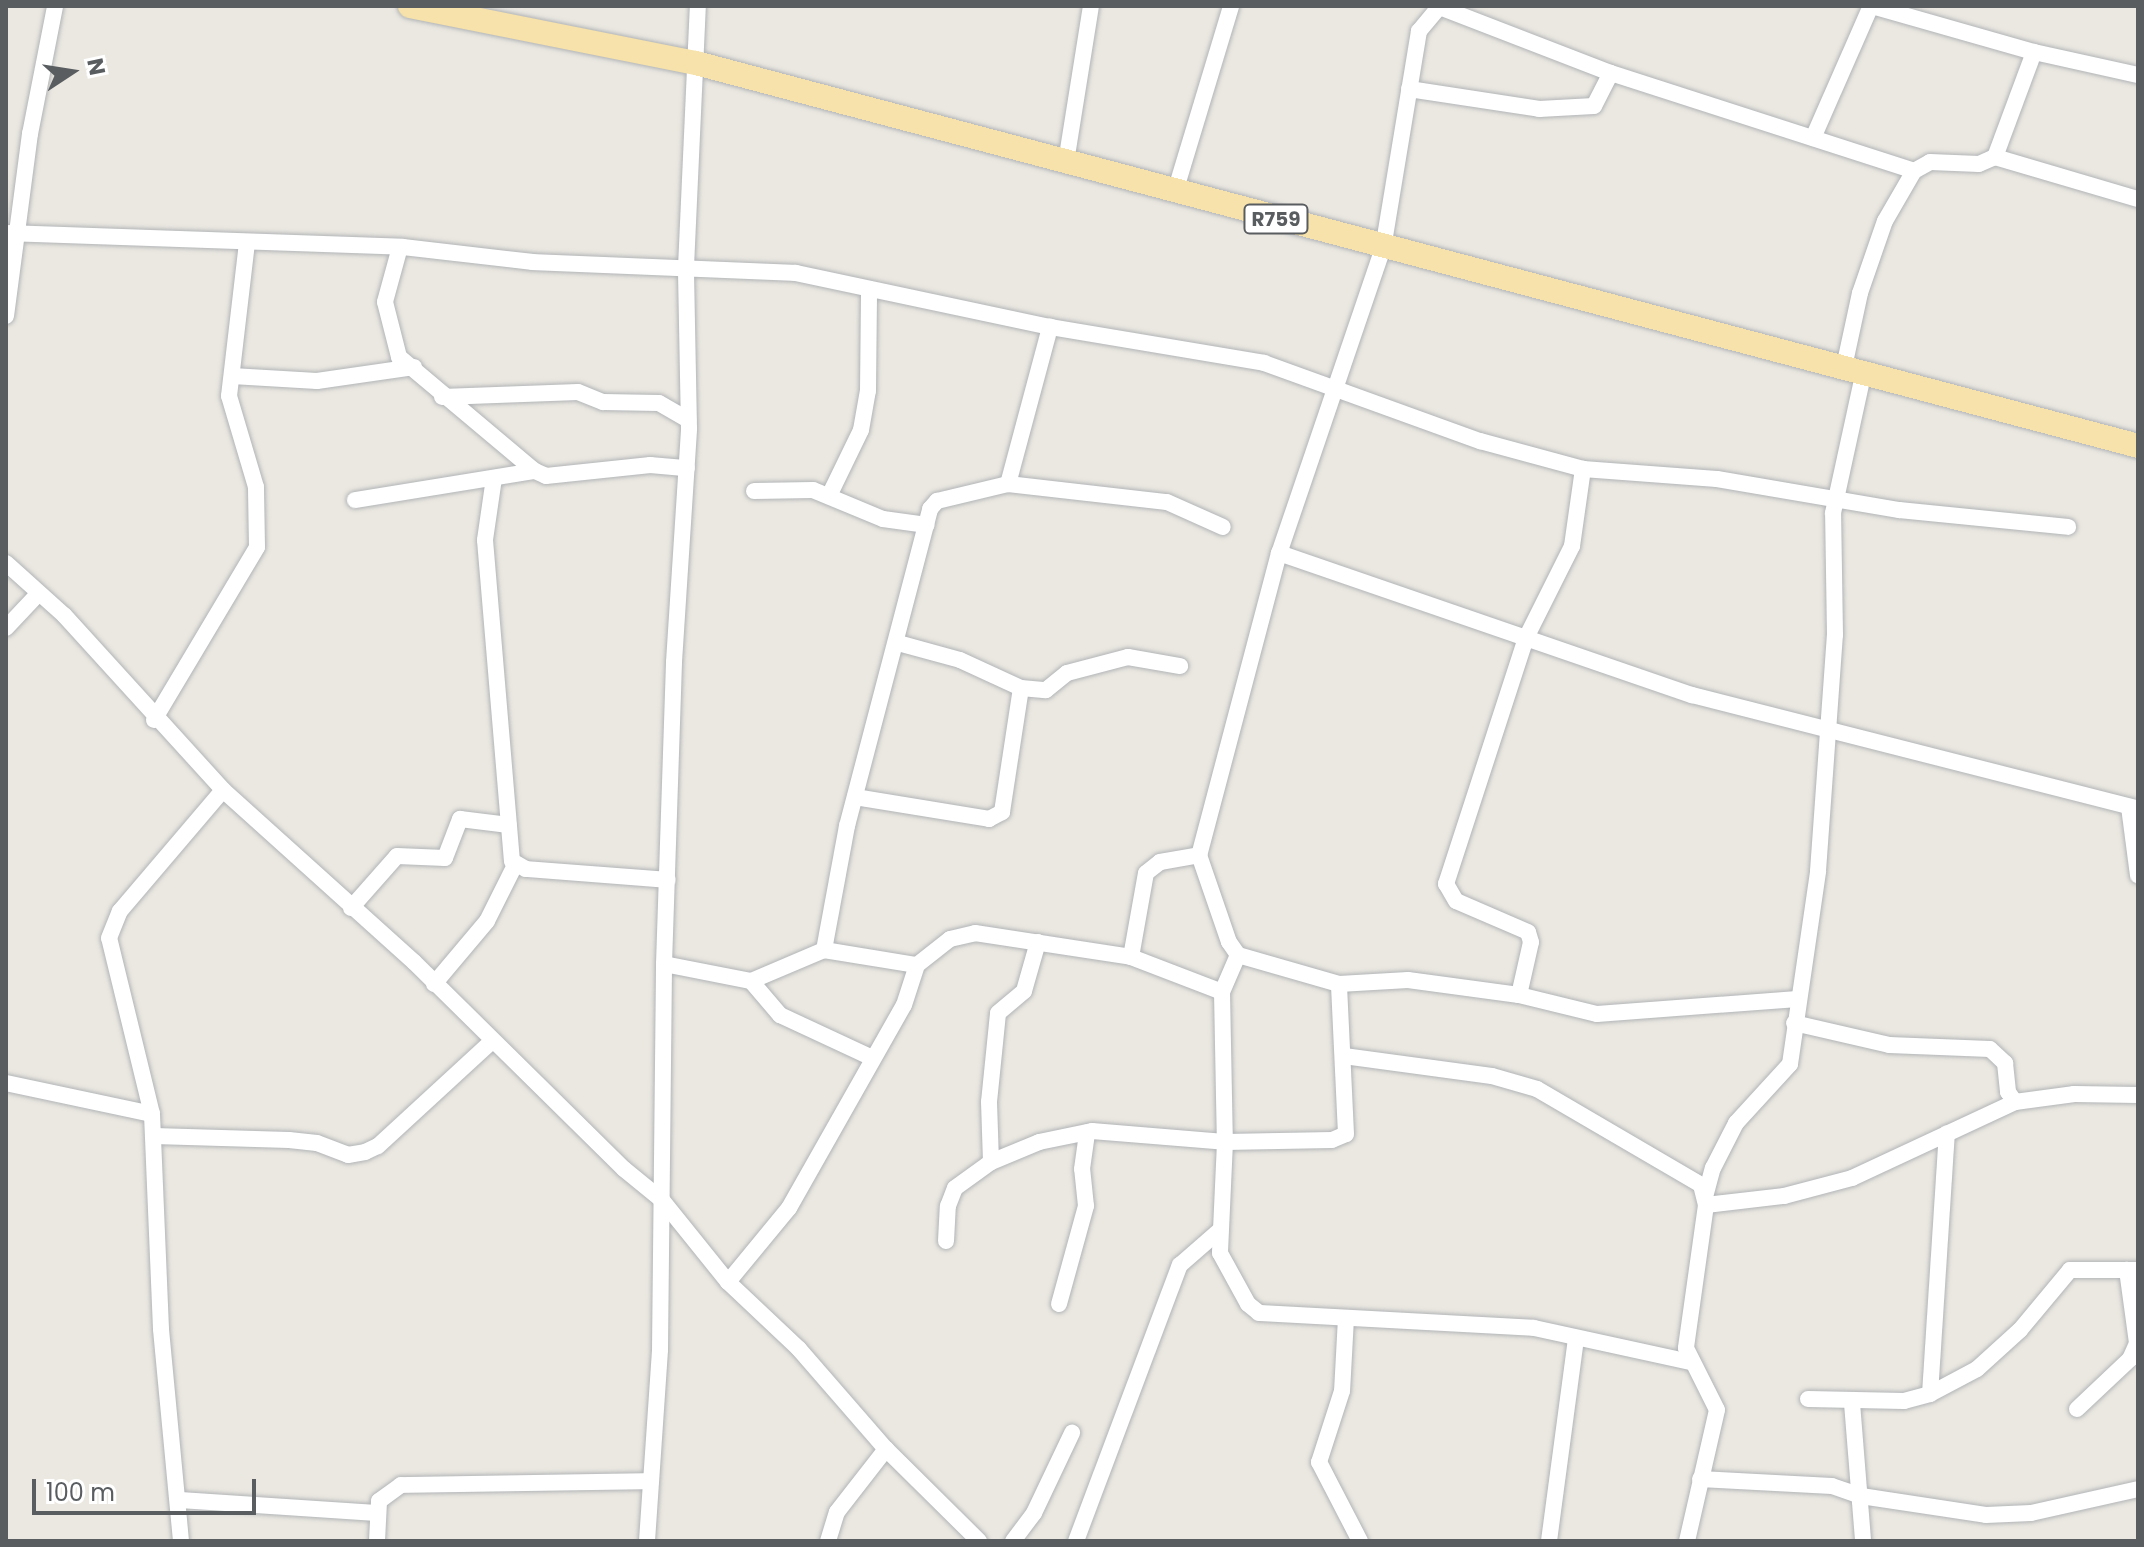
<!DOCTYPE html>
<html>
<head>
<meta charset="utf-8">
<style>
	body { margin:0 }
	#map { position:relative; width:2144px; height:1547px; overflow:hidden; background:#ebe8e1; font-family:Poppins,sans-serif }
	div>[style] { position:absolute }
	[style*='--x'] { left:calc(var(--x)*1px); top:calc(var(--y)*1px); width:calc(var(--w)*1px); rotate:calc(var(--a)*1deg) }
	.roads { filter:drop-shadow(0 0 2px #b1b4b7) drop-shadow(0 0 2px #b1b4b7) }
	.minor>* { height:16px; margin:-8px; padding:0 8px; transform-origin:8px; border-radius:8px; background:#fff }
	.primary>* { height:24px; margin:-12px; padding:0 12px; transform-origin:12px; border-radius:12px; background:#f6e2aa }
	span { translate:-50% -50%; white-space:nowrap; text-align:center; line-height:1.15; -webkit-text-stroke:6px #fff; paint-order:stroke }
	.shield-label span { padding:2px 6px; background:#fff; border:2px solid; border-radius:6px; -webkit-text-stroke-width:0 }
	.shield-label { font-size:20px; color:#595d60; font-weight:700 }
	.frame { position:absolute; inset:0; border:8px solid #595d60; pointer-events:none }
	.north { position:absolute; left:32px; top:32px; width:80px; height:80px; -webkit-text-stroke:6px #fff; paint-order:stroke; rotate:78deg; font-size:22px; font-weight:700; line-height:32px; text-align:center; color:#595d60 }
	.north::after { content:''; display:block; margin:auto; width:28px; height:36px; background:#595d60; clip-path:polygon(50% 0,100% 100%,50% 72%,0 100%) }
	.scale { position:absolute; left:32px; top:1479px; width:224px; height:36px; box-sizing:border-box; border:4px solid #595d60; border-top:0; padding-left:10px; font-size:24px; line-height:28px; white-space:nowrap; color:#595d60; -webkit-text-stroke:6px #fff; paint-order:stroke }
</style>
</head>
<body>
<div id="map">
	<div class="roads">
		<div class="minor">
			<i style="--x:1437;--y:6;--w:186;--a:21.1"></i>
			<i style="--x:1611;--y:73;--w:318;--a:17.9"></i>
			<i style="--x:1440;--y:6;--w:33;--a:130"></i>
			<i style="--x:1419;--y:31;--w:220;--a:99.4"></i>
			<i style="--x:1383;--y:248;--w:322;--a:108.8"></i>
			<i style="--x:1279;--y:553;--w:312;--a:104.8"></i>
			<i style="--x:1199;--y:855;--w:92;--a:71"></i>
			<i style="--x:1229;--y:942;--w:16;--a:55"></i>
			<i style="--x:1238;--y:955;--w:105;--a:16"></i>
			<i style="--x:1339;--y:984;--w:69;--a:-3.3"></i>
			<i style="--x:1408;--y:980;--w:112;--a:7.7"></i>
			<i style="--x:1519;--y:995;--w:80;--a:13.7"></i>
			<i style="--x:1597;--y:1014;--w:201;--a:-4.3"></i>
			<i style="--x:1872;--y:6;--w:168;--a:15.9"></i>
			<i style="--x:2034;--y:52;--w:107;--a:12.5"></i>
			<i style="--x:1409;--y:89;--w:132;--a:8.7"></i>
			<i style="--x:1539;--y:109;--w:55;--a:-3.1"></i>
			<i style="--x:1594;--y:106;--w:37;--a:-63"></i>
			<i style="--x:1813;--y:138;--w:144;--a:-66.3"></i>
			<i style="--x:1995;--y:157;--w:149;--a:16.4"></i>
			<i style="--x:1066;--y:162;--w:158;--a:-80.9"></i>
			<i style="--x:1175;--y:192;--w:194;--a:-73.2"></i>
			<i style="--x:6;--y:233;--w:397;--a:2"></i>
			<i style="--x:403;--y:247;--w:131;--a:6.6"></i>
			<i style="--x:533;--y:262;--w:263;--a:2.4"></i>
			<i style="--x:796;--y:273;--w:260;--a:12"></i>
			<i style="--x:1050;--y:327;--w:217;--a:9.5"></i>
			<i style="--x:1264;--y:363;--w:230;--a:19.9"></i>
			<i style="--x:1480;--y:441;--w:107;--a:15.2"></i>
			<i style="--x:1583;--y:469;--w:134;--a:4.3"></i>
			<i style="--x:1717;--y:479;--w:185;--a:9.7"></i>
			<i style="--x:1899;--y:510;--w:170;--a:5.7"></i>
			<i style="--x:400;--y:247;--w:57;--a:105.3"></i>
			<i style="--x:385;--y:302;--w:57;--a:75.7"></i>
			<i style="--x:399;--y:357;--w:177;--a:40"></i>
			<i style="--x:535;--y:471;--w:12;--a:24"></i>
			<i style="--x:546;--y:476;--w:105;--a:-6"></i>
			<i style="--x:650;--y:465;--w:37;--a:5"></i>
			<i style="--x:6;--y:316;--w:184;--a:-82.5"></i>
			<i style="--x:30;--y:134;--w:130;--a:-78.9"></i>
			<i style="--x:1844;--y:367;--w:76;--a:-77.8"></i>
			<i style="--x:1860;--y:293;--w:76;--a:-70.9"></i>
			<i style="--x:1885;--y:221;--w:58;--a:-59.9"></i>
			<i style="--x:1914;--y:171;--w:18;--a:-29"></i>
			<i style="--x:1930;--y:162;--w:49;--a:2.3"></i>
			<i style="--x:1979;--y:164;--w:17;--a:-24"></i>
			<i style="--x:1995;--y:157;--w:112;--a:-69.6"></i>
			<i style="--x:232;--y:376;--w:85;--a:3.4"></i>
			<i style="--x:317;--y:381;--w:98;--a:-8.2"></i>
			<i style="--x:442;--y:397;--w:136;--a:-2.1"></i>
			<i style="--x:578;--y:392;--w:27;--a:22"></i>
			<i style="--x:603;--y:402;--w:56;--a:1"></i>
			<i style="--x:659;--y:403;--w:34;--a:30"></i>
			<i style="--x:494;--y:478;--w:63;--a:98.3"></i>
			<i style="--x:485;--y:540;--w:322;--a:85.2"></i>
			<i style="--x:512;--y:861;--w:16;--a:30"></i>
			<i style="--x:526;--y:869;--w:142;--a:4.4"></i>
			<i style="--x:1008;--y:484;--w:163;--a:-75"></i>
			<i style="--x:754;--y:491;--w:59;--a:-1"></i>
			<i style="--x:813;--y:490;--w:76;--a:22.5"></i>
			<i style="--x:883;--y:519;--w:44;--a:7.8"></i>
			<i style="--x:829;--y:496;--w:73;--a:-64.1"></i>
			<i style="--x:861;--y:430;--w:40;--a:-80"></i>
			<i style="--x:868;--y:391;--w:102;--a:-89.4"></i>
			<i style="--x:355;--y:500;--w:182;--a:-9.2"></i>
			<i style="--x:1279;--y:553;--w:437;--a:19"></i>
			<i style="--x:1692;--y:695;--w:460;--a:14.3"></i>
			<i style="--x:6;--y:563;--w:78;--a:41.9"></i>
			<i style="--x:64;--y:615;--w:236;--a:47.7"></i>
			<i style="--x:223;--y:790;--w:257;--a:42"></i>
			<i style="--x:414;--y:962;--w:295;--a:44.6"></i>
			<i style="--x:624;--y:1169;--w:49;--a:39.2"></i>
			<i style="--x:662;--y:1200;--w:105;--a:51.2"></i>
			<i style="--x:728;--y:1282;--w:98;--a:43.3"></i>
			<i style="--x:799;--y:1349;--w:133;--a:49"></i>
			<i style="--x:886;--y:1449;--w:131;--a:44.7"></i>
			<i style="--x:6;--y:628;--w:47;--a:-46.7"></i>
			<i style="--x:898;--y:643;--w:64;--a:15.3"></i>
			<i style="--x:960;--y:660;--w:67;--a:24.7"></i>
			<i style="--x:1021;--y:688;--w:25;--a:5"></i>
			<i style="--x:1046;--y:690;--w:27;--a:-39"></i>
			<i style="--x:1067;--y:673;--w:63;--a:-14.7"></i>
			<i style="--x:1128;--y:657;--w:53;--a:9.8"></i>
			<i style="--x:154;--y:720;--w:201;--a:-59.2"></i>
			<i style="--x:257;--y:547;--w:60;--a:-91"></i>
			<i style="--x:256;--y:487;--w:95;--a:-106.5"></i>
			<i style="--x:229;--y:396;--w:154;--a:-83.3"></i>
			<i style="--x:855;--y:797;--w:136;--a:9.3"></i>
			<i style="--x:989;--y:819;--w:15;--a:-28"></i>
			<i style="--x:1002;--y:812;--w:125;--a:-81.3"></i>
			<i style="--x:2129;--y:807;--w:69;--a:82.5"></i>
			<i style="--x:351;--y:908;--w:69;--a:-48.5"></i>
			<i style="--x:397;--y:856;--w:48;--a:2.4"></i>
			<i style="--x:445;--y:858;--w:42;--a:-69"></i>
			<i style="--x:460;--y:819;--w:49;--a:7"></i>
			<i style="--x:824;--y:950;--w:94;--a:9.2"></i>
			<i style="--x:1238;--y:955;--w:40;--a:113.4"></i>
			<i style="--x:1222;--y:992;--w:150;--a:88.9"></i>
			<i style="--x:1225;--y:1142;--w:111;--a:92.6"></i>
			<i style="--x:1220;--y:1253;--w:58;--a:61.2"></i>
			<i style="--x:1248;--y:1304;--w:14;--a:39"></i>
			<i style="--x:1259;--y:1313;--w:275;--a:3.1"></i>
			<i style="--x:1534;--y:1328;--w:160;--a:12.3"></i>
			<i style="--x:1131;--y:957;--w:85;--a:-79.9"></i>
			<i style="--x:1146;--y:873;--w:18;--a:-38"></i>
			<i style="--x:1160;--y:862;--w:40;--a:-10"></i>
			<i style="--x:664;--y:964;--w:89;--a:11.1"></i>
			<i style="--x:751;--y:981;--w:79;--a:-23"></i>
			<i style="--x:824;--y:950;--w:126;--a:-79.5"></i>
			<i style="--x:847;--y:826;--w:328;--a:-75.3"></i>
			<i style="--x:930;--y:509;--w:11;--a:-49"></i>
			<i style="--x:937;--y:501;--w:73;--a:-13.5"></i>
			<i style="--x:1008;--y:484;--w:160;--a:6.5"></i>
			<i style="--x:1167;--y:502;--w:61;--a:24.1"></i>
			<i style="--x:751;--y:981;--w:45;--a:49.5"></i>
			<i style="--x:780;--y:1015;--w:99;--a:25"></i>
			<i style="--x:434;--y:984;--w:82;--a:-49.9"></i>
			<i style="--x:487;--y:921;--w:63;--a:-63.4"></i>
			<i style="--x:1519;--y:995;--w:54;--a:-77.2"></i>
			<i style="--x:1531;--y:942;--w:10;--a:-107"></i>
			<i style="--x:1528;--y:932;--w:78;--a:-156.7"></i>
			<i style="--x:1456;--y:901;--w:20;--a:-120"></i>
			<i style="--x:1446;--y:884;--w:259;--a:-72"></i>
			<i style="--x:1526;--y:638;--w:103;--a:-63.4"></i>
			<i style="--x:1572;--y:546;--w:78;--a:-81.9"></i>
			<i style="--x:1794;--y:1023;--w:98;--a:13"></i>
			<i style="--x:1889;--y:1045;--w:101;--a:2.3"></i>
			<i style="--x:1990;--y:1049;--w:21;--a:43"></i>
			<i style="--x:2005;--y:1063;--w:29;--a:84"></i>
			<i style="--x:2008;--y:1092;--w:12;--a:55"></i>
			<i style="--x:2015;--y:1102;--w:60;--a:-7.7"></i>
			<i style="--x:2074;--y:1094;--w:64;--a:0.9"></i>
			<i style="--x:1344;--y:1056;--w:149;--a:7.7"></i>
			<i style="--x:1492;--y:1076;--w:47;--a:16.1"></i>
			<i style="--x:1537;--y:1089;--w:190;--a:30.3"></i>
			<i style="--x:1701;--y:1185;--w:21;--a:76"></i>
			<i style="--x:1706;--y:1205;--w:144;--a:98"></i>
			<i style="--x:1686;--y:1348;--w:69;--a:63.4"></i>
			<i style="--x:1717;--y:1410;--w:134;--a:102.9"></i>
			<i style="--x:6;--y:1083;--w:149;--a:12"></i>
			<i style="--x:154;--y:1136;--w:135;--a:1.7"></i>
			<i style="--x:289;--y:1140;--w:28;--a:6"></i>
			<i style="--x:317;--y:1143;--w:33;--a:21"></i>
			<i style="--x:348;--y:1155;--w:17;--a:-10"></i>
			<i style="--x:365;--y:1152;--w:14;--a:-25"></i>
			<i style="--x:378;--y:1146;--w:155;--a:-42.6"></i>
			<i style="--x:991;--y:1162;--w:60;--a:-91.9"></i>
			<i style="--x:989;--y:1102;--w:89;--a:-84.2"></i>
			<i style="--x:998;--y:1013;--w:34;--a:-40"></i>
			<i style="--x:1024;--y:991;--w:51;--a:-74.1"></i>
			<i style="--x:1705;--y:1197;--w:30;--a:-75"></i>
			<i style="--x:1713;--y:1168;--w:51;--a:-62.9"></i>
			<i style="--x:1736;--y:1123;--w:80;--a:-47.5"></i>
			<i style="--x:1790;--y:1064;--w:195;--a:-81.7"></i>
			<i style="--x:1818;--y:871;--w:237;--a:-85.9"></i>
			<i style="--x:1835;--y:635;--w:122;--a:-90.9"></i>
			<i style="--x:1833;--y:513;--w:145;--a:-77.7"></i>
			<i style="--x:1706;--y:1205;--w:79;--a:-6.6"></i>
			<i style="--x:1784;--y:1196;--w:70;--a:-14.8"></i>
			<i style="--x:1852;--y:1178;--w:180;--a:-25"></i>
			<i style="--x:946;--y:1241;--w:35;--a:-87"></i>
			<i style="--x:948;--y:1206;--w:19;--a:-69"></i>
			<i style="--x:955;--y:1188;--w:44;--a:-35.8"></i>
			<i style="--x:991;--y:1162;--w:52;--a:-22.6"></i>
			<i style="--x:1039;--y:1142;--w:54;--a:-11.7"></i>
			<i style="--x:1092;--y:1131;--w:133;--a:4.7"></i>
			<i style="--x:1225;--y:1142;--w:107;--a:-1.1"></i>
			<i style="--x:1332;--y:1140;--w:15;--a:-23"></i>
			<i style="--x:1346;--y:1134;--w:150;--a:-92.7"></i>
			<i style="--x:728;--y:1282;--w:96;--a:-50.5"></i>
			<i style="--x:789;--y:1208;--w:233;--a:-60.5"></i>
			<i style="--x:904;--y:1005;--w:42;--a:-72"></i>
			<i style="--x:917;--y:965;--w:42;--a:-38.2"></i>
			<i style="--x:950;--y:939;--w:26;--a:-13"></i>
			<i style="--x:975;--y:933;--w:158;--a:8.7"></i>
			<i style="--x:1131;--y:957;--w:97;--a:21"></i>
			<i style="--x:1059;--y:1304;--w:102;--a:-74.6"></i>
			<i style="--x:1086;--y:1206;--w:37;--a:-96"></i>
			<i style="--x:1082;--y:1169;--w:37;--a:-82"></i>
			<i style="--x:1346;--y:1318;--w:73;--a:93.1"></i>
			<i style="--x:1342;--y:1391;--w:75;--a:107.9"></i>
			<i style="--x:1319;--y:1462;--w:89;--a:62.6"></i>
			<i style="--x:1930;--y:1394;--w:261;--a:-86.3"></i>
			<i style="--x:1808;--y:1399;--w:96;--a:1.2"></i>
			<i style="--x:1904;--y:1401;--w:27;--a:-15"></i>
			<i style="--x:1930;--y:1394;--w:53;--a:-28"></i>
			<i style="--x:1977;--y:1369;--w:58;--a:-42.2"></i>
			<i style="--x:2020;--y:1330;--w:78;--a:-50.2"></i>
			<i style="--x:2070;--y:1270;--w:68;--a:0"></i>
			<i style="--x:1852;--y:1403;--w:138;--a:85.4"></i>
			<i style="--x:2077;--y:1409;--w:73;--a:-43.3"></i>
			<i style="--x:2130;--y:1359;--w:17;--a:-66"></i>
			<i style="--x:2137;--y:1343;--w:74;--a:-97.8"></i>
			<i style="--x:1700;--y:1479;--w:132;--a:3"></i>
			<i style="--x:1832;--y:1486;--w:31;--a:19"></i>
			<i style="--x:1861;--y:1496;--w:126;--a:8.6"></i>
			<i style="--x:1986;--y:1515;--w:45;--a:-2.5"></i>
			<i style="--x:2031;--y:1513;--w:110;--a:-12.6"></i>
			<i style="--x:180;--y:1500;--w:197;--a:3.8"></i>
			<i style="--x:181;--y:1541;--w:213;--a:-95.4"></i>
			<i style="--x:161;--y:1329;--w:215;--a:-92.4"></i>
			<i style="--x:152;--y:1114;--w:181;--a:-103.7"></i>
			<i style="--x:109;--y:938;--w:29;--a:-68"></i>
			<i style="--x:120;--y:911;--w:159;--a:-49.6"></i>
			<i style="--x:377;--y:1541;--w:40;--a:-87.1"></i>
			<i style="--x:379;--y:1501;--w:27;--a:-36"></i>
			<i style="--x:401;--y:1485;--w:250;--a:-0.9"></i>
			<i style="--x:647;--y:1541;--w:191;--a:-86.1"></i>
			<i style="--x:660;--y:1350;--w:386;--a:-89.4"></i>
			<i style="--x:664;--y:964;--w:302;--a:-88.1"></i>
			<i style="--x:674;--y:662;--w:234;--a:-86.3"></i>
			<i style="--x:689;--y:428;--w:161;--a:-91.1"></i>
			<i style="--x:686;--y:267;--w:261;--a:-87.4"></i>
			<i style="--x:828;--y:1541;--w:30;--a:-73"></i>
			<i style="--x:837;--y:1512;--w:80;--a:-52.1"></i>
			<i style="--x:1013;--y:1541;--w:35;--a:-53"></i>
			<i style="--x:1034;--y:1513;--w:89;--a:-64.6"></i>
			<i style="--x:1076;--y:1541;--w:295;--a:-69.4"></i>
			<i style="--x:1180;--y:1265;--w:52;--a:-41.1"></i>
			<i style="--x:1549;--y:1541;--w:204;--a:-82.4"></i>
		</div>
		<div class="primary">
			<i style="--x:410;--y:6;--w:292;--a:11.3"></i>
			<i style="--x:696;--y:63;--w:1492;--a:14.87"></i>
		</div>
	</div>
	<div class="shield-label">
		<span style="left:1276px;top:219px">R759</span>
	</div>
	<div class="frame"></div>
	<div class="north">N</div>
	<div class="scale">100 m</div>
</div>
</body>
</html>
